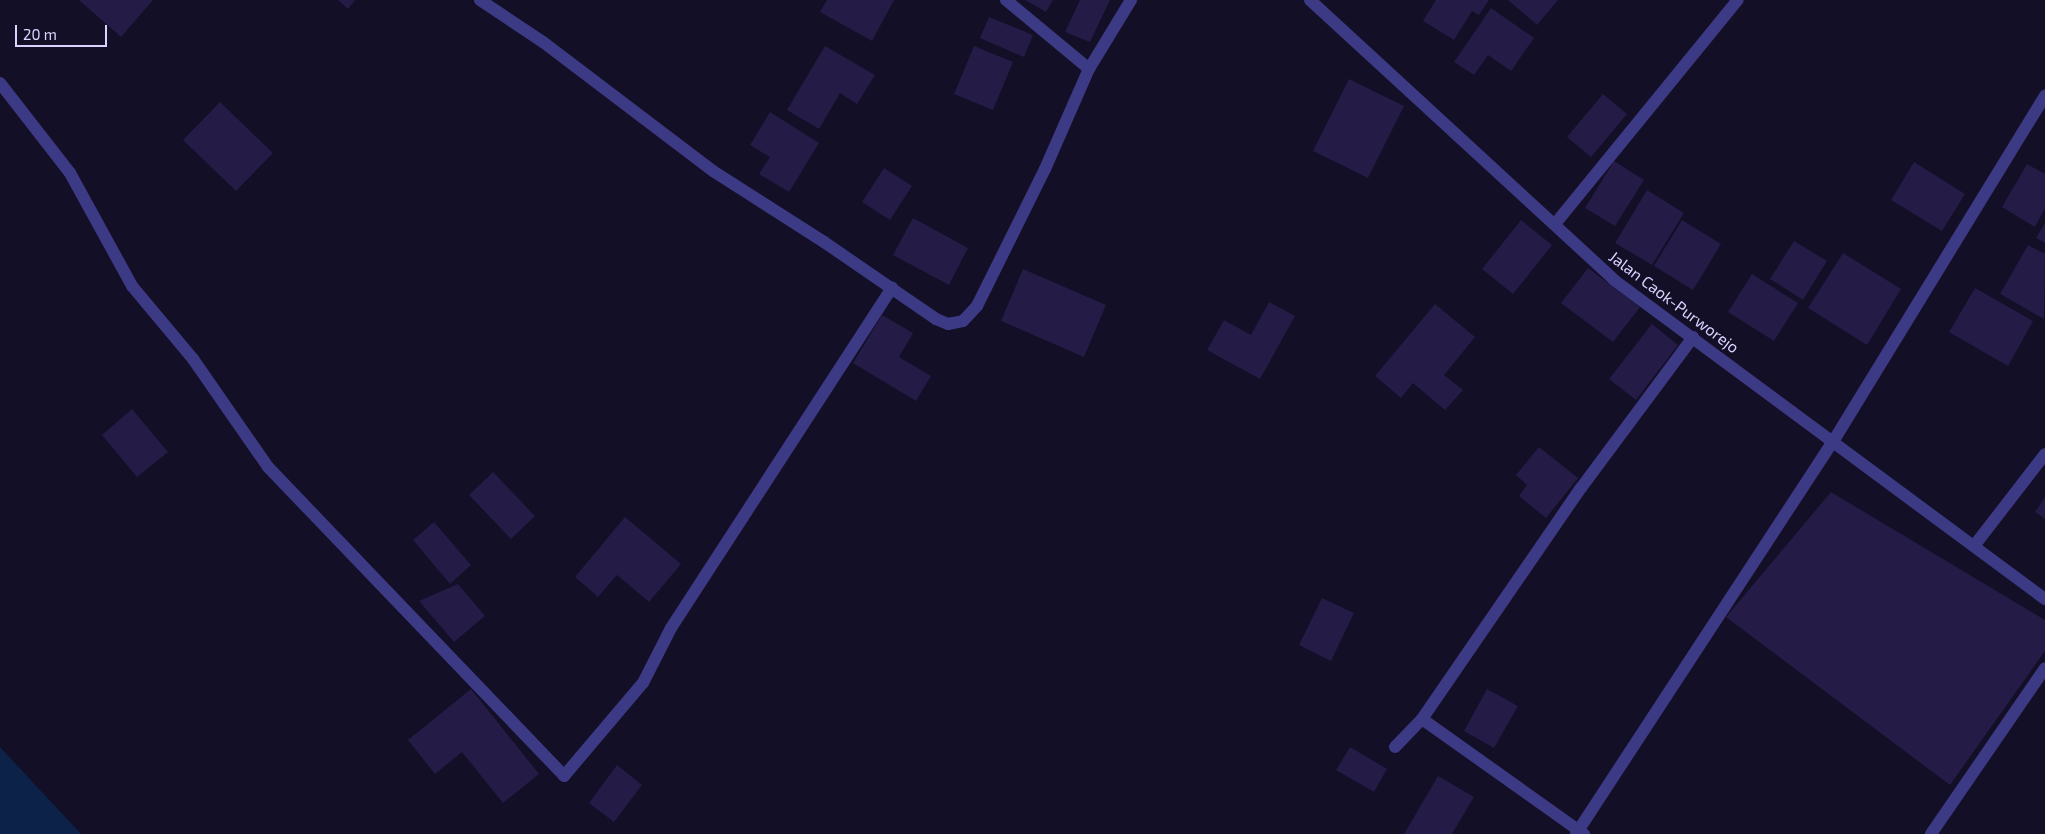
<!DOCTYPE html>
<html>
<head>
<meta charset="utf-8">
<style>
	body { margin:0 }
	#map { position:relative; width:2045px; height:834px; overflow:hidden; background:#130f26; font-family:"Exo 2",sans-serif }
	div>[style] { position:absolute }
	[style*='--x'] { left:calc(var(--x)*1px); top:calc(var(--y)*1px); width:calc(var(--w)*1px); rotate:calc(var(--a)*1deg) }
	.water>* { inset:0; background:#0c2248 }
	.building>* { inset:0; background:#241b47 }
	.minor>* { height:12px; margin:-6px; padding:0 6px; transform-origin:6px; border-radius:6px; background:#3d3a85 }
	span { translate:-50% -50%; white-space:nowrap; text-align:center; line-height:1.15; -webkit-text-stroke:4.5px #130f26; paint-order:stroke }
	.street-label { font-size:16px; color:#d9d4ff }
	.scale { position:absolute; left:15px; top:25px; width:92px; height:22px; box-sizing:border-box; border:2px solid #d9d4ff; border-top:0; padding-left:6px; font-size:15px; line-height:18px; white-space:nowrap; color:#d9d4ff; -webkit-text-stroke:4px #130f26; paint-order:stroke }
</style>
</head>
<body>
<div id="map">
	<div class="water">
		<i style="clip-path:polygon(0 747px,81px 834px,0 834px)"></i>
	</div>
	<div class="building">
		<i style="clip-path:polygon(79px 0,153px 0,121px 37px)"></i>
		<i style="clip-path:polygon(338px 0,355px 0,348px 9px)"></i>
		<i style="clip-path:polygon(827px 0,894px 0,872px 41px,820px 12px)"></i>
		<i style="clip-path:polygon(1025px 0,1053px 0,1046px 12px)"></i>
		<i style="clip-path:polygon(1080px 0,1110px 0,1090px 42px,1065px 32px)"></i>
		<i style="clip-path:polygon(1436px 0,1489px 0,1479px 15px,1472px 11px,1454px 40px,1423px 21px)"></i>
		<i style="clip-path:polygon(1508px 0,1558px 0,1537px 25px)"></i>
		<i style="clip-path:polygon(1491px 8px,1534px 38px,1511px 71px,1488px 55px,1474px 75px,1454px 62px)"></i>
		<i style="clip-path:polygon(989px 17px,1033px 35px,1024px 57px,980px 38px)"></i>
		<i style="clip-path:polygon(825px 46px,875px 75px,857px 104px,840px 93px,819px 129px,787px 110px)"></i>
		<i style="clip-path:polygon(974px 46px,1013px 62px,993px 110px,954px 94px)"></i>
		<i style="clip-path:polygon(1349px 79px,1404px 106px,1368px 178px,1313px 151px)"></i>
		<i style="clip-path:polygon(1603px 94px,1627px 114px,1591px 157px,1567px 137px)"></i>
		<i style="clip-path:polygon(220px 102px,273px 153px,236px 191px,183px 140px)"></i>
		<i style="clip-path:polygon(770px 112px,819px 143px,789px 192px,759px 174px,770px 157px,750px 145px)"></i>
		<i style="clip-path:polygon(1614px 161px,1644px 180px,1615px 226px,1585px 208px)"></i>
		<i style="clip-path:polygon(1914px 162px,1965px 194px,1942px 231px,1891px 200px)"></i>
		<i style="clip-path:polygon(2027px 164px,2045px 174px,2045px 208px,2035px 227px,2002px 207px)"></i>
		<i style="clip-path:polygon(884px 168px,912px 186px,890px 220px,862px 202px)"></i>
		<i style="clip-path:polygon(1647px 190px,1684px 213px,1652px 265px,1615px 243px)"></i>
		<i style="clip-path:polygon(913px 218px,968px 248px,949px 285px,893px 255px)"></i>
		<i style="clip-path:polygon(1521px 220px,1552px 245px,1513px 294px,1482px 269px)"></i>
		<i style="clip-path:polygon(1682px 220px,1721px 244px,1693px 290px,1654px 266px)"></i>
		<i style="clip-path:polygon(2045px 223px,2045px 243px,2036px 238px)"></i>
		<i style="clip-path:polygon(1794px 241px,1827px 261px,1803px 300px,1770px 279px)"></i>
		<i style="clip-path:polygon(2028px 245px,2045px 254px,2044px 319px,2000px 294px)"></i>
		<i style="clip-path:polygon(1843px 253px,1901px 289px,1867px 345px,1808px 308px)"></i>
		<i style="clip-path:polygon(1588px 268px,1640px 307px,1613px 342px,1561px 303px)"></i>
		<i style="clip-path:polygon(1023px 269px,1106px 305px,1084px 357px,1001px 321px)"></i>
		<i style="clip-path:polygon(1752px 274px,1798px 303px,1774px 341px,1728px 312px)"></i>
		<i style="clip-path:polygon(1975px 288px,2033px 321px,2008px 366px,1949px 332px)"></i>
		<i style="clip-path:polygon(1269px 302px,1295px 316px,1260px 379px,1207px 350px,1224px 320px,1251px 335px)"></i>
		<i style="clip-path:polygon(1435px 304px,1475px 337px,1444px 375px,1463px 390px,1445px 410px,1413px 383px,1401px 398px,1375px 376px)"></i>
		<i style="clip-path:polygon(882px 315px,913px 333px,899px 357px,931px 376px,916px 401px,853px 363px)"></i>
		<i style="clip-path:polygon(1652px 324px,1678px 345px,1636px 400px,1609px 379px)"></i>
		<i style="clip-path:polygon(132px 409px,168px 452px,137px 477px,102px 435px)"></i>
		<i style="clip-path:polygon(1539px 447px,1578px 478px,1546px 518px,1519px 496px,1527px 485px,1516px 475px)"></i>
		<i style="clip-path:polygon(493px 472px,535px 516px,511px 539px,469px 495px)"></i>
		<i style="clip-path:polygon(1831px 492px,2045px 620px,2045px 651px,1950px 785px,1726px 617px)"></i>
		<i style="clip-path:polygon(2045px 497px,2045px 519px,2035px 512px)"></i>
		<i style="clip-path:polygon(625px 517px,681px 564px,649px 602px,617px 575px,598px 597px,575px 577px)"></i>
		<i style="clip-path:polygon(434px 522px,471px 565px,450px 584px,413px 540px)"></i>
		<i style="clip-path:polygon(458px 584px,485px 616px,454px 642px,419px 601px)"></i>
		<i style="clip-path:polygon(1322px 598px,1354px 613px,1331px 661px,1299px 645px)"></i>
		<i style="clip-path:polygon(471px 689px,539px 774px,503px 803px,462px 752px,435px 774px,408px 740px)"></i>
		<i style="clip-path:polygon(1487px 689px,1518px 706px,1494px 748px,1464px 731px)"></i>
		<i style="clip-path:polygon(1350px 747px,1387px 769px,1374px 792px,1336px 770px)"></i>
		<i style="clip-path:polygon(617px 765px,642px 785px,614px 822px,589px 803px)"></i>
		<i style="clip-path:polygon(1438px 776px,1474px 797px,1452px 834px,1404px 834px)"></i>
	</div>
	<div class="minor">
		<i style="--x:480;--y:0;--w:76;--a:33.7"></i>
		<i style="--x:543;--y:42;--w:213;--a:37.2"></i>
		<i style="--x:713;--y:171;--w:132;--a:32.6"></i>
		<i style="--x:824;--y:242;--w:136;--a:34.5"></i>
		<i style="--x:936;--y:319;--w:13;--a:23"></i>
		<i style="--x:948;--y:324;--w:15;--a:-11"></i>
		<i style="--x:963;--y:321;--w:21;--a:-47"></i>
		<i style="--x:977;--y:306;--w:153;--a:-63.6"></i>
		<i style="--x:1045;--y:169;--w:109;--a:-66.3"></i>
		<i style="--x:1089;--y:69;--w:81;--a:-58.7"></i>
		<i style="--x:1006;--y:0;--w:108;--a:39.7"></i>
		<i style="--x:1310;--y:0;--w:413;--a:42.6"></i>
		<i style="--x:1614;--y:280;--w:536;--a:36.51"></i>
		<i style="--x:0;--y:83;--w:114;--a:52.1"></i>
		<i style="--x:70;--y:173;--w:129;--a:61.2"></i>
		<i style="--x:132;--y:286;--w:95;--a:50.1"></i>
		<i style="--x:193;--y:359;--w:131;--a:55.2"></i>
		<i style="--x:268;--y:467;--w:428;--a:46.2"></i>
		<i style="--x:564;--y:776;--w:122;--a:-49.7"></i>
		<i style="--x:643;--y:683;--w:62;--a:-63"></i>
		<i style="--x:671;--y:628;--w:406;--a:-57"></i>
		<i style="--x:1555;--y:224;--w:289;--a:-50.8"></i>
		<i style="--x:1974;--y:546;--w:116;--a:-52.3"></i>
		<i style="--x:1422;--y:719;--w:199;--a:35.4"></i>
		<i style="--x:1395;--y:747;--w:39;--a:-46"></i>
		<i style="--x:1422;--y:719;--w:280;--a:-55.5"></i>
		<i style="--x:1581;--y:488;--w:188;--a:-53.4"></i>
		<i style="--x:1576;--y:834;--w:471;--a:-56.8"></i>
		<i style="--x:1834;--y:440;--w:404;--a:-58.5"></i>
		<i style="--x:1931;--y:834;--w:201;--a:-55.5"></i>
	</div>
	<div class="street-label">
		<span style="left:1674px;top:302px;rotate:37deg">Jalan Caok-Purworejo</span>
	</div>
	<div class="scale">20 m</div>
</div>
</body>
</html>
